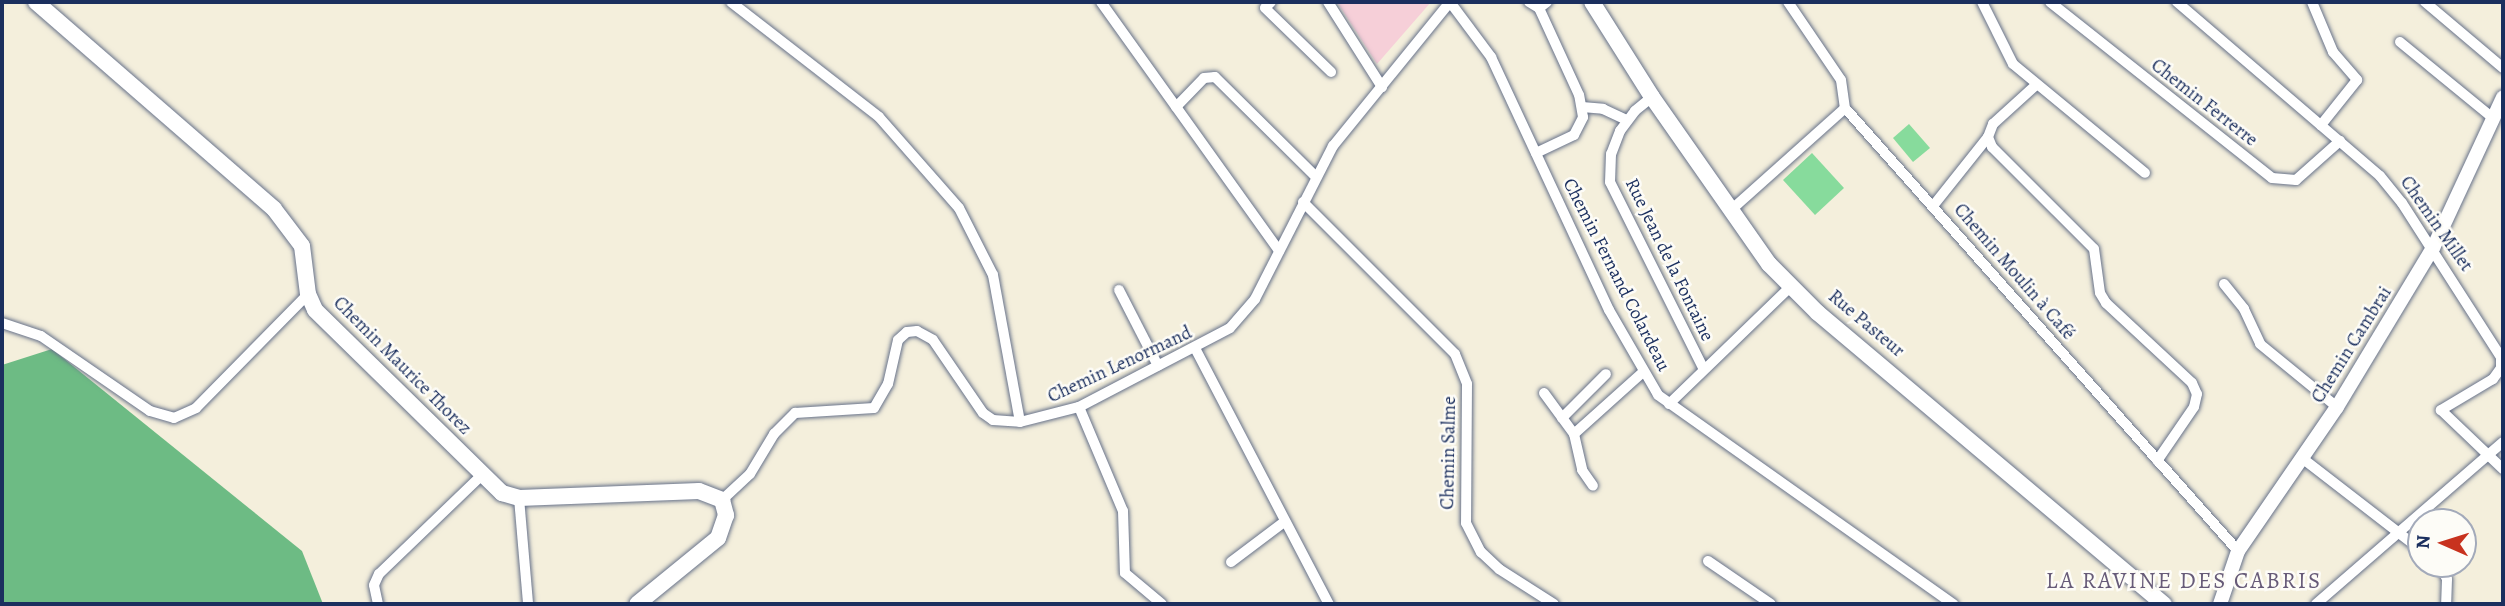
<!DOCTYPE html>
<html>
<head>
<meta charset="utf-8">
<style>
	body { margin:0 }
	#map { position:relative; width:2505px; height:606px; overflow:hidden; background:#f4efdc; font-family:Alegreya,serif }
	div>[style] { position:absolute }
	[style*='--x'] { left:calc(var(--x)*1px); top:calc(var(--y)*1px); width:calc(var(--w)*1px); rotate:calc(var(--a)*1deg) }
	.built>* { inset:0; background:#f6cfd8 }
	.green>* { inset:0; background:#87db9c }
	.forest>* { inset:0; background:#6dbb84 }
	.roads { filter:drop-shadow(0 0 2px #67728a) drop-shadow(0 0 2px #67728a) }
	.minor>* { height:10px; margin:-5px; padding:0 5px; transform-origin:5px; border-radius:5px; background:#fff }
	.tertiary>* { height:14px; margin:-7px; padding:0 7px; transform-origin:7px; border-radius:7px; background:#fff }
	.secondary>* { height:16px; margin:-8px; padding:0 8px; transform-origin:8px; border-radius:8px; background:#fff }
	span { translate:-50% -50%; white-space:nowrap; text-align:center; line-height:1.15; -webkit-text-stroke:5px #fdfcf7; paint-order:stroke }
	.street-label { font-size:19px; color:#1b2f5e }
	.quarter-label { font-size:23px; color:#675b78; letter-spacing:2px }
	.frame { position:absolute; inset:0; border:4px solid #1b2f5e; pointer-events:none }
	.north { position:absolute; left:2407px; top:508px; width:70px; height:70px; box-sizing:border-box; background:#fdfcf7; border:2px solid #a3aaba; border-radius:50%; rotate:273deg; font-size:19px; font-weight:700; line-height:28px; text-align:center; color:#1b2f5e }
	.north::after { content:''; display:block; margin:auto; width:24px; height:32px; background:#c8321e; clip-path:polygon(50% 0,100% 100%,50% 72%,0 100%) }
</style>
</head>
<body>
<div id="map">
	<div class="built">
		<i style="clip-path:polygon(1337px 2px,1431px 2px,1377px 64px)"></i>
	</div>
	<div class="green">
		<i style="clip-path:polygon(1909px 124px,1930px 148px,1913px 162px,1893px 138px)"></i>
		<i style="clip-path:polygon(1812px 153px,1844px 188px,1815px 215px,1783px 180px)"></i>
	</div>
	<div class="forest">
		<i style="clip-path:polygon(52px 349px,302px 551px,323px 604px,2px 604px,2px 365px)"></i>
	</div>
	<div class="roads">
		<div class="minor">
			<i style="--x:731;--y:2;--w:187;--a:37.8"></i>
			<i style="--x:879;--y:117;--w:121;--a:48.7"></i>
			<i style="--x:959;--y:208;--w:75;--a:63.1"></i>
			<i style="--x:993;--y:275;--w:149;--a:79.6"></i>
			<i style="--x:1101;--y:2;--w:306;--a:54.4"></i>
			<i style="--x:1271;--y:2;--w:8;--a:135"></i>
			<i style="--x:1265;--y:8;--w:92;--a:44.1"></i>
			<i style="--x:1328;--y:2;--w:101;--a:57.6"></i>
			<i style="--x:1450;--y:2;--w:69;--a:53.3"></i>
			<i style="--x:1491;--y:57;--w:279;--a:65"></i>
			<i style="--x:1609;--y:310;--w:98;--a:60"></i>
			<i style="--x:1658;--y:395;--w:362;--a:35.3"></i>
			<i style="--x:1529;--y:2;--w:12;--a:31"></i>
			<i style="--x:1539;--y:8;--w:10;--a:-37"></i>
			<i style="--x:1788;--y:2;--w:94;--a:55.8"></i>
			<i style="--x:1841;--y:80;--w:28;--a:82"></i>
			<i style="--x:1845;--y:108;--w:592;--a:48.42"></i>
			<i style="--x:1982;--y:2;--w:69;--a:63.4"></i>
			<i style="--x:2013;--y:64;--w:171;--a:39.5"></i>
			<i style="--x:2050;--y:2;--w:283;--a:38.4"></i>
			<i style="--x:2272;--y:178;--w:24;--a:5"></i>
			<i style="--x:2296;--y:180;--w:59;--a:-41.6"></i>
			<i style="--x:2177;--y:2;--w:267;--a:40.6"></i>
			<i style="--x:2380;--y:176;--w:35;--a:51"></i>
			<i style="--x:2402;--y:203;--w:183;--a:57.3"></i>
			<i style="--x:2501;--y:357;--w:11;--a:90"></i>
			<i style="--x:2501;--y:368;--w:14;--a:126"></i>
			<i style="--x:2493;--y:379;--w:61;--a:149.2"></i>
			<i style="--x:2441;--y:410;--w:86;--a:43.6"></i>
			<i style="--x:2312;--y:2;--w:54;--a:67.2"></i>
			<i style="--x:2333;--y:52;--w:37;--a:49"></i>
			<i style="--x:2357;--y:80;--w:58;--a:128.7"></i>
			<i style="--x:2425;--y:2;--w:102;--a:40.2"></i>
			<i style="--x:2400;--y:42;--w:120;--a:39.3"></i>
			<i style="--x:1652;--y:97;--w:22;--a:141"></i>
			<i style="--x:1635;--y:111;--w:25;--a:127"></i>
			<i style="--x:1620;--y:131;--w:25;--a:111"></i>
			<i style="--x:1611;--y:154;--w:28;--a:92"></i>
			<i style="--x:1610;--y:182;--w:208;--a:63.4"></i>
			<i style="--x:1176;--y:107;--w:40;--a:-46"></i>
			<i style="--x:1204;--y:78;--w:11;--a:-5"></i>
			<i style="--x:1215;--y:77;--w:141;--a:44.7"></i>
			<i style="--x:1582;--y:107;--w:21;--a:5"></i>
			<i style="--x:1603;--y:109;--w:26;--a:25"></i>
			<i style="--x:1988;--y:137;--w:11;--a:68"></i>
			<i style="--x:1992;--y:147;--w:144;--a:45"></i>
			<i style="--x:2094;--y:249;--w:44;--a:82.2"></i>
			<i style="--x:2100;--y:293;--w:12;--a:59"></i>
			<i style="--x:2106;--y:303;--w:117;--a:42.9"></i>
			<i style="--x:2192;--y:383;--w:12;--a:66"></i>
			<i style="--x:2197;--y:394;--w:13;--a:103"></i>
			<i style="--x:2194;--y:407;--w:65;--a:124.4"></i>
			<i style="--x:1536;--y:153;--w:42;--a:-25.3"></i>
			<i style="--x:1574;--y:135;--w:20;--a:-63"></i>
			<i style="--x:1583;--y:117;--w:22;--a:-100"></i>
			<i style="--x:1579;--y:95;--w:96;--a:-114.7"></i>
			<i style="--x:1303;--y:202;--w:215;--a:45"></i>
			<i style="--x:1455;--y:354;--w:32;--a:68"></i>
			<i style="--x:1467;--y:384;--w:139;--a:90.4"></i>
			<i style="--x:1466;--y:523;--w:33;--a:63"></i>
			<i style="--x:1481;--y:552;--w:25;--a:43"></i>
			<i style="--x:1499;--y:569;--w:65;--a:32.5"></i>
			<i style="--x:1933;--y:206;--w:88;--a:-51.4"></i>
			<i style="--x:1988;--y:137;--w:14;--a:-69"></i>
			<i style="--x:1993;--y:124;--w:58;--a:-42.2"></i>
			<i style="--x:1730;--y:211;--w:154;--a:-41.8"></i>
			<i style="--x:2224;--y:284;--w:32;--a:51"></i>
			<i style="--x:2244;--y:309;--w:38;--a:65"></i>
			<i style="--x:2260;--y:344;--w:99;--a:39.3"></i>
			<i style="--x:1119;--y:290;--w:85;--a:62.8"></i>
			<i style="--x:2;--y:323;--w:41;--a:18.4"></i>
			<i style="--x:41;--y:336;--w:132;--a:34.5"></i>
			<i style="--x:150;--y:411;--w:25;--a:16"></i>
			<i style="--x:174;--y:418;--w:24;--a:-24"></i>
			<i style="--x:196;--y:408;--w:160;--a:-45.5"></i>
			<i style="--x:1196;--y:350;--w:287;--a:62.4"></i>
			<i style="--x:1544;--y:393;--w:51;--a:53.8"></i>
			<i style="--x:1574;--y:434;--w:37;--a:77"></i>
			<i style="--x:1582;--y:470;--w:19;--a:55"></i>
			<i style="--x:1669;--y:404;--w:170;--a:-44"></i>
			<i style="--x:1079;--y:407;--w:113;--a:67.1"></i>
			<i style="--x:1123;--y:511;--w:62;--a:88.2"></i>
			<i style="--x:1125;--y:573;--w:48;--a:40"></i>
			<i style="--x:1562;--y:418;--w:62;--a:-45"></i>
			<i style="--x:1574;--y:434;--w:93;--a:-41.9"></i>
			<i style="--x:2302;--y:458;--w:150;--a:37.7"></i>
			<i style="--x:519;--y:498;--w:106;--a:85.1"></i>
			<i style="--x:722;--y:500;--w:38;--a:-43"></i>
			<i style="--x:750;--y:474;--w:47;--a:-59"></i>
			<i style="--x:774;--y:434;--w:30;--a:-45"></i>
			<i style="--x:795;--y:413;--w:79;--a:-3.6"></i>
			<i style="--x:874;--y:408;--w:28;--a:-60"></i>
			<i style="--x:888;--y:384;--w:45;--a:-77.2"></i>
			<i style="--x:898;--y:340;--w:12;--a:-42"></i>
			<i style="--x:907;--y:332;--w:10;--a:-6"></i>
			<i style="--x:917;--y:331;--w:18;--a:29"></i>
			<i style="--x:933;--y:340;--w:88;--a:55.6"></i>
			<i style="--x:983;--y:413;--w:12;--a:35"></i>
			<i style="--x:993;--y:420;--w:27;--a:4"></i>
			<i style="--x:1020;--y:422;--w:61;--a:-14.3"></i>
			<i style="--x:1079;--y:407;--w:170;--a:-27.6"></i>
			<i style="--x:1230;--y:328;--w:38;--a:-49"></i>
			<i style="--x:1255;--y:299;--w:172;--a:-63"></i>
			<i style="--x:1333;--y:146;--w:186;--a:-50.9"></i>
			<i style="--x:1708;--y:561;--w:76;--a:34.3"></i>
			<i style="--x:1231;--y:562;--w:66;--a:-37"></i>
			<i style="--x:2439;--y:564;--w:17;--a:62"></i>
			<i style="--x:2447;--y:579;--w:25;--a:92"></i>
			<i style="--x:378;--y:604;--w:19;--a:-102"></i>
			<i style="--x:374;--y:585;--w:12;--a:-66"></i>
			<i style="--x:379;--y:574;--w:143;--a:-43.9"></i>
			<i style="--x:2316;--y:604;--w:247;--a:-40.9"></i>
		</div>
		<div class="tertiary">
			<i style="--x:2220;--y:604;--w:56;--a:-71.2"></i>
			<i style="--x:2238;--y:551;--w:175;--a:-55.5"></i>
			<i style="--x:2337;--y:407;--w:186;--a:-58.9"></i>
			<i style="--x:2433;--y:248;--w:166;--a:-65.1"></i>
		</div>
		<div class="secondary">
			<i style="--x:36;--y:2;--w:315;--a:41"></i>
			<i style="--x:274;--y:209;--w:46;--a:52.9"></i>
			<i style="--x:302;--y:246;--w:48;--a:82.9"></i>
			<i style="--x:308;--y:294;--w:17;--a:66"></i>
			<i style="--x:315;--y:310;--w:262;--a:44.4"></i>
			<i style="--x:502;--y:493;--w:18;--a:16"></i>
			<i style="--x:519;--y:498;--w:180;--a:-2.2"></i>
			<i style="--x:699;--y:491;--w:25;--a:21"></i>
			<i style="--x:722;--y:500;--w:16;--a:75"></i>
			<i style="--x:726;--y:515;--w:24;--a:109"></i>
			<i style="--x:718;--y:538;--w:104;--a:140.8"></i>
			<i style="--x:1592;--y:2;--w:112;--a:57.7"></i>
			<i style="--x:1652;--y:97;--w:204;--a:55"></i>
			<i style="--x:1769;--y:264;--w:69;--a:45"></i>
			<i style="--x:1818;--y:313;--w:452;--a:40.1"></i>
		</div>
	</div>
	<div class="street-label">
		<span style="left:2204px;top:103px;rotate:38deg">Chemin Ferrerre</span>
		<span style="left:2436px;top:224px;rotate:55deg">Chemin Millet</span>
		<span style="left:1669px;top:260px;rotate:64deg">Rue Jean de la Fontaine</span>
		<span style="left:2014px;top:272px;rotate:49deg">Chemin Moulin à Café</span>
		<span style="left:1616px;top:275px;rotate:63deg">Chemin Fernand Colardeau</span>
		<span style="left:1866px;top:324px;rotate:40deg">Rue Pasteur</span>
		<span style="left:2352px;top:345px;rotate:-58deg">Chemin Cambrai</span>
		<span style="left:1120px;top:365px;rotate:-25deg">Chemin Lenormand</span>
		<span style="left:402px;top:366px;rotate:45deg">Chemin Maurice Thorez</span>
		<span style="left:1449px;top:453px;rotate:-89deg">Chemin Salme</span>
	</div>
	<div class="quarter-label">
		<span style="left:2184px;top:581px">LA RAVINE DES CABRIS</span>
	</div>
	<div class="frame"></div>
	<div class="north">N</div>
</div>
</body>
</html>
